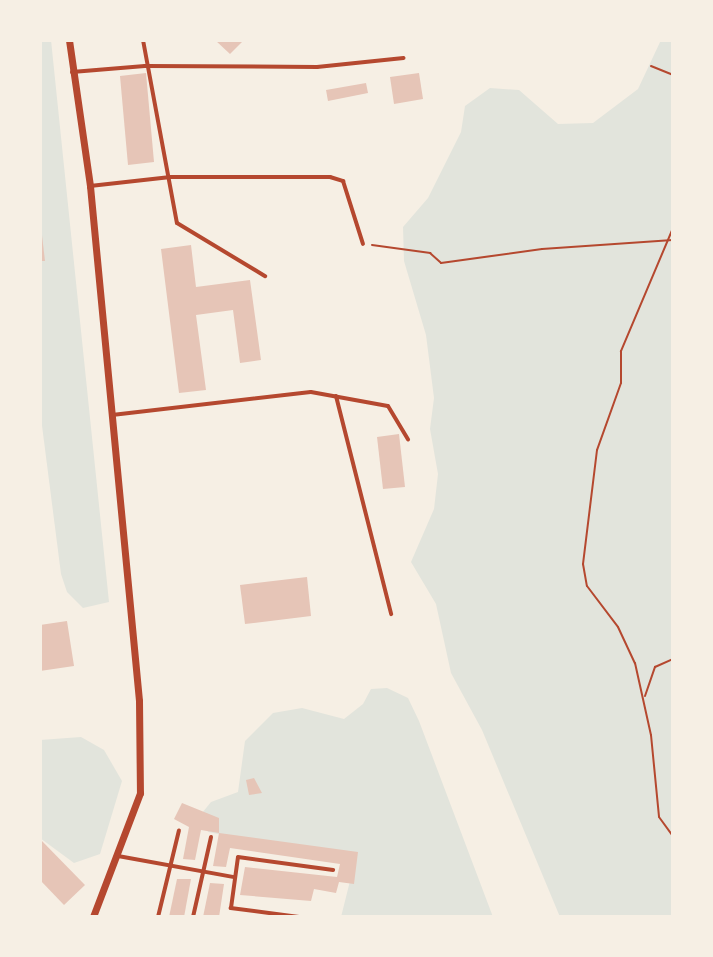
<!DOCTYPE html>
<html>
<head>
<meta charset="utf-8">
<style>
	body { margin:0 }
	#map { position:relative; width:713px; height:957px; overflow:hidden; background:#f6efe4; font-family:"Alegreya Sans",sans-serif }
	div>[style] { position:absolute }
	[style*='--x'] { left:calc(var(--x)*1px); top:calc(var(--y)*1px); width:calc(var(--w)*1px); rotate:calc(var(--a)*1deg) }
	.green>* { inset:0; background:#e2e4dc }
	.building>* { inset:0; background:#e6c5b7 }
	.path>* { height:2px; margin:-1px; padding:0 1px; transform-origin:1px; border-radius:1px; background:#b5482f }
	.service>* { height:4px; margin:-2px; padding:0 2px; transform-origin:2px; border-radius:2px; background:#b5482f }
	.minor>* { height:7px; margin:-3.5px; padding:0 3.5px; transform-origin:3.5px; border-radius:3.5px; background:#b5482f }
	span { translate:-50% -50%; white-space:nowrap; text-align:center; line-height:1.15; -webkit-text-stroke:7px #f6efe4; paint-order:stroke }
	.frame { position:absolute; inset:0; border:42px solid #f6efe4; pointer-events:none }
</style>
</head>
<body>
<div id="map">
	<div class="green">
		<i style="clip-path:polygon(40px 40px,51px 40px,109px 602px,83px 608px,67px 592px,61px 574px,40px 410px)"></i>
		<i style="clip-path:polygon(661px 40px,673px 40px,673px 917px,560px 917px,482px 730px,451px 673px,436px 604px,411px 562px,434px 509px,438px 474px,430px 429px,434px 398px,426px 335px,404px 261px,403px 227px,428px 198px,461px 132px,465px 106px,490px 88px,519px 90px,558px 124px,593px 123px,638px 89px)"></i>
		<i style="clip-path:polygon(387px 688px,408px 698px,419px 721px,493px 917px,341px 917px,352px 873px,339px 858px,208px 832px,202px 813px,211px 802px,238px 792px,245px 741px,273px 713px,302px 708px,344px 719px,363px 704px,371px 689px)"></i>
		<i style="clip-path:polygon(81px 737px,104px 750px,122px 781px,100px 854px,74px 863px,40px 838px,40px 740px)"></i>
	</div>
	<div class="building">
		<i style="clip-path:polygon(215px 40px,244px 40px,230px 54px)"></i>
		<i style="clip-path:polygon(146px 73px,154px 162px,128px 165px,120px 76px)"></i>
		<i style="clip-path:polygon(419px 73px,423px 99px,394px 104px,390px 77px)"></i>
		<i style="clip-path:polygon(366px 83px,368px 93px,328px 101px,326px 90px)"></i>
		<i style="clip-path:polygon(40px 218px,45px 261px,40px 261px)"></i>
		<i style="clip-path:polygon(191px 245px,196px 287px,250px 280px,261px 360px,240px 363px,233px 310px,196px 315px,206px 390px,179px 393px,161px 249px)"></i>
		<i style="clip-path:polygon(399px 434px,405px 487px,383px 489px,377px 437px)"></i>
		<i style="clip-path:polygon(307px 577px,311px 616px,245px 624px,240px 585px)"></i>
		<i style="clip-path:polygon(67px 621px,74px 666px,40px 671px,40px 625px)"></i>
		<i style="clip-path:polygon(254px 778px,262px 793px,249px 795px,246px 780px)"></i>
		<i style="clip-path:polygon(182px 803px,219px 818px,219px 833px,201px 830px,195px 860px,183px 859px,189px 827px,174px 819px)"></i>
		<i style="clip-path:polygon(219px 833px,358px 852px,354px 884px,339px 882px,336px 893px,314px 889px,311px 901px,240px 895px,245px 867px,337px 877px,340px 864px,230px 848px,226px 867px,213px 866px)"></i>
		<i style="clip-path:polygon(40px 839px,85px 885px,64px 905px,40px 880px)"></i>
		<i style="clip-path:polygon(177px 879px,191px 879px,184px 917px,169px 917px)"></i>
		<i style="clip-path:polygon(210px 883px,224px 884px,219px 917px,203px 917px)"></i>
	</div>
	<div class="path">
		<i style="--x:651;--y:66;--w:24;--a:22"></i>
		<i style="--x:673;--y:228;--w:134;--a:112.9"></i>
		<i style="--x:621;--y:351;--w:32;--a:90"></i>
		<i style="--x:621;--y:383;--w:71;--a:109.7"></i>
		<i style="--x:597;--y:450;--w:115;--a:97"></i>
		<i style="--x:583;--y:564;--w:22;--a:80"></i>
		<i style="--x:587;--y:586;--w:51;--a:52.9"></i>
		<i style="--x:618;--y:627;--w:40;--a:65"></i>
		<i style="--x:635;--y:663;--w:74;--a:77.5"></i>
		<i style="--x:651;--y:735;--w:82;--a:84.4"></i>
		<i style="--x:659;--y:817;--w:24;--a:54"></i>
		<i style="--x:372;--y:245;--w:59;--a:7.9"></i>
		<i style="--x:430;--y:253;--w:15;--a:42"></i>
		<i style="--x:441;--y:263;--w:102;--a:-7.9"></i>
		<i style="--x:542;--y:249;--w:131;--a:-3.9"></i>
		<i style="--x:645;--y:696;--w:31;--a:-71"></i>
		<i style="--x:655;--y:667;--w:20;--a:-24"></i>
	</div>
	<div class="service">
		<i style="--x:143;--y:40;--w:186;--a:79.5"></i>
		<i style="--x:177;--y:223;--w:103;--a:31.1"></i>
		<i style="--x:72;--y:72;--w:73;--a:-4.7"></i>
		<i style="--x:145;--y:66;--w:172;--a:0.3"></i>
		<i style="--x:317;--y:67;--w:87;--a:-5.9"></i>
		<i style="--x:90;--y:186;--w:81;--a:-6.3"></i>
		<i style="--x:171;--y:177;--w:159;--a:0"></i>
		<i style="--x:330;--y:177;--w:14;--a:17"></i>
		<i style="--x:343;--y:181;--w:66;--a:72.4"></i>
		<i style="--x:336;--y:396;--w:225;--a:75.8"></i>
		<i style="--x:112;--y:415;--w:200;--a:-6.6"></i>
		<i style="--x:311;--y:392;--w:78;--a:10.3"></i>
		<i style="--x:388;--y:406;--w:39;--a:59"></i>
		<i style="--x:118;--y:856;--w:118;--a:10.3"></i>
		<i style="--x:158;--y:917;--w:89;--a:-76.4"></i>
		<i style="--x:193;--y:917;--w:82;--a:-77.3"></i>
		<i style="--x:299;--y:917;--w:69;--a:-172.5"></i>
		<i style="--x:231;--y:908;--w:51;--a:-82.2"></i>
		<i style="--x:238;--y:857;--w:96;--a:7.8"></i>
	</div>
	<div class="minor">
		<i style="--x:69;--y:40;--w:148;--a:81.8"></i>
		<i style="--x:90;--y:186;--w:517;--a:84.56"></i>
		<i style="--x:139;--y:701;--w:92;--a:89.4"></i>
		<i style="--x:140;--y:793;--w:133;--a:110.8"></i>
	</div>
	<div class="frame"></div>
</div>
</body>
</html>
